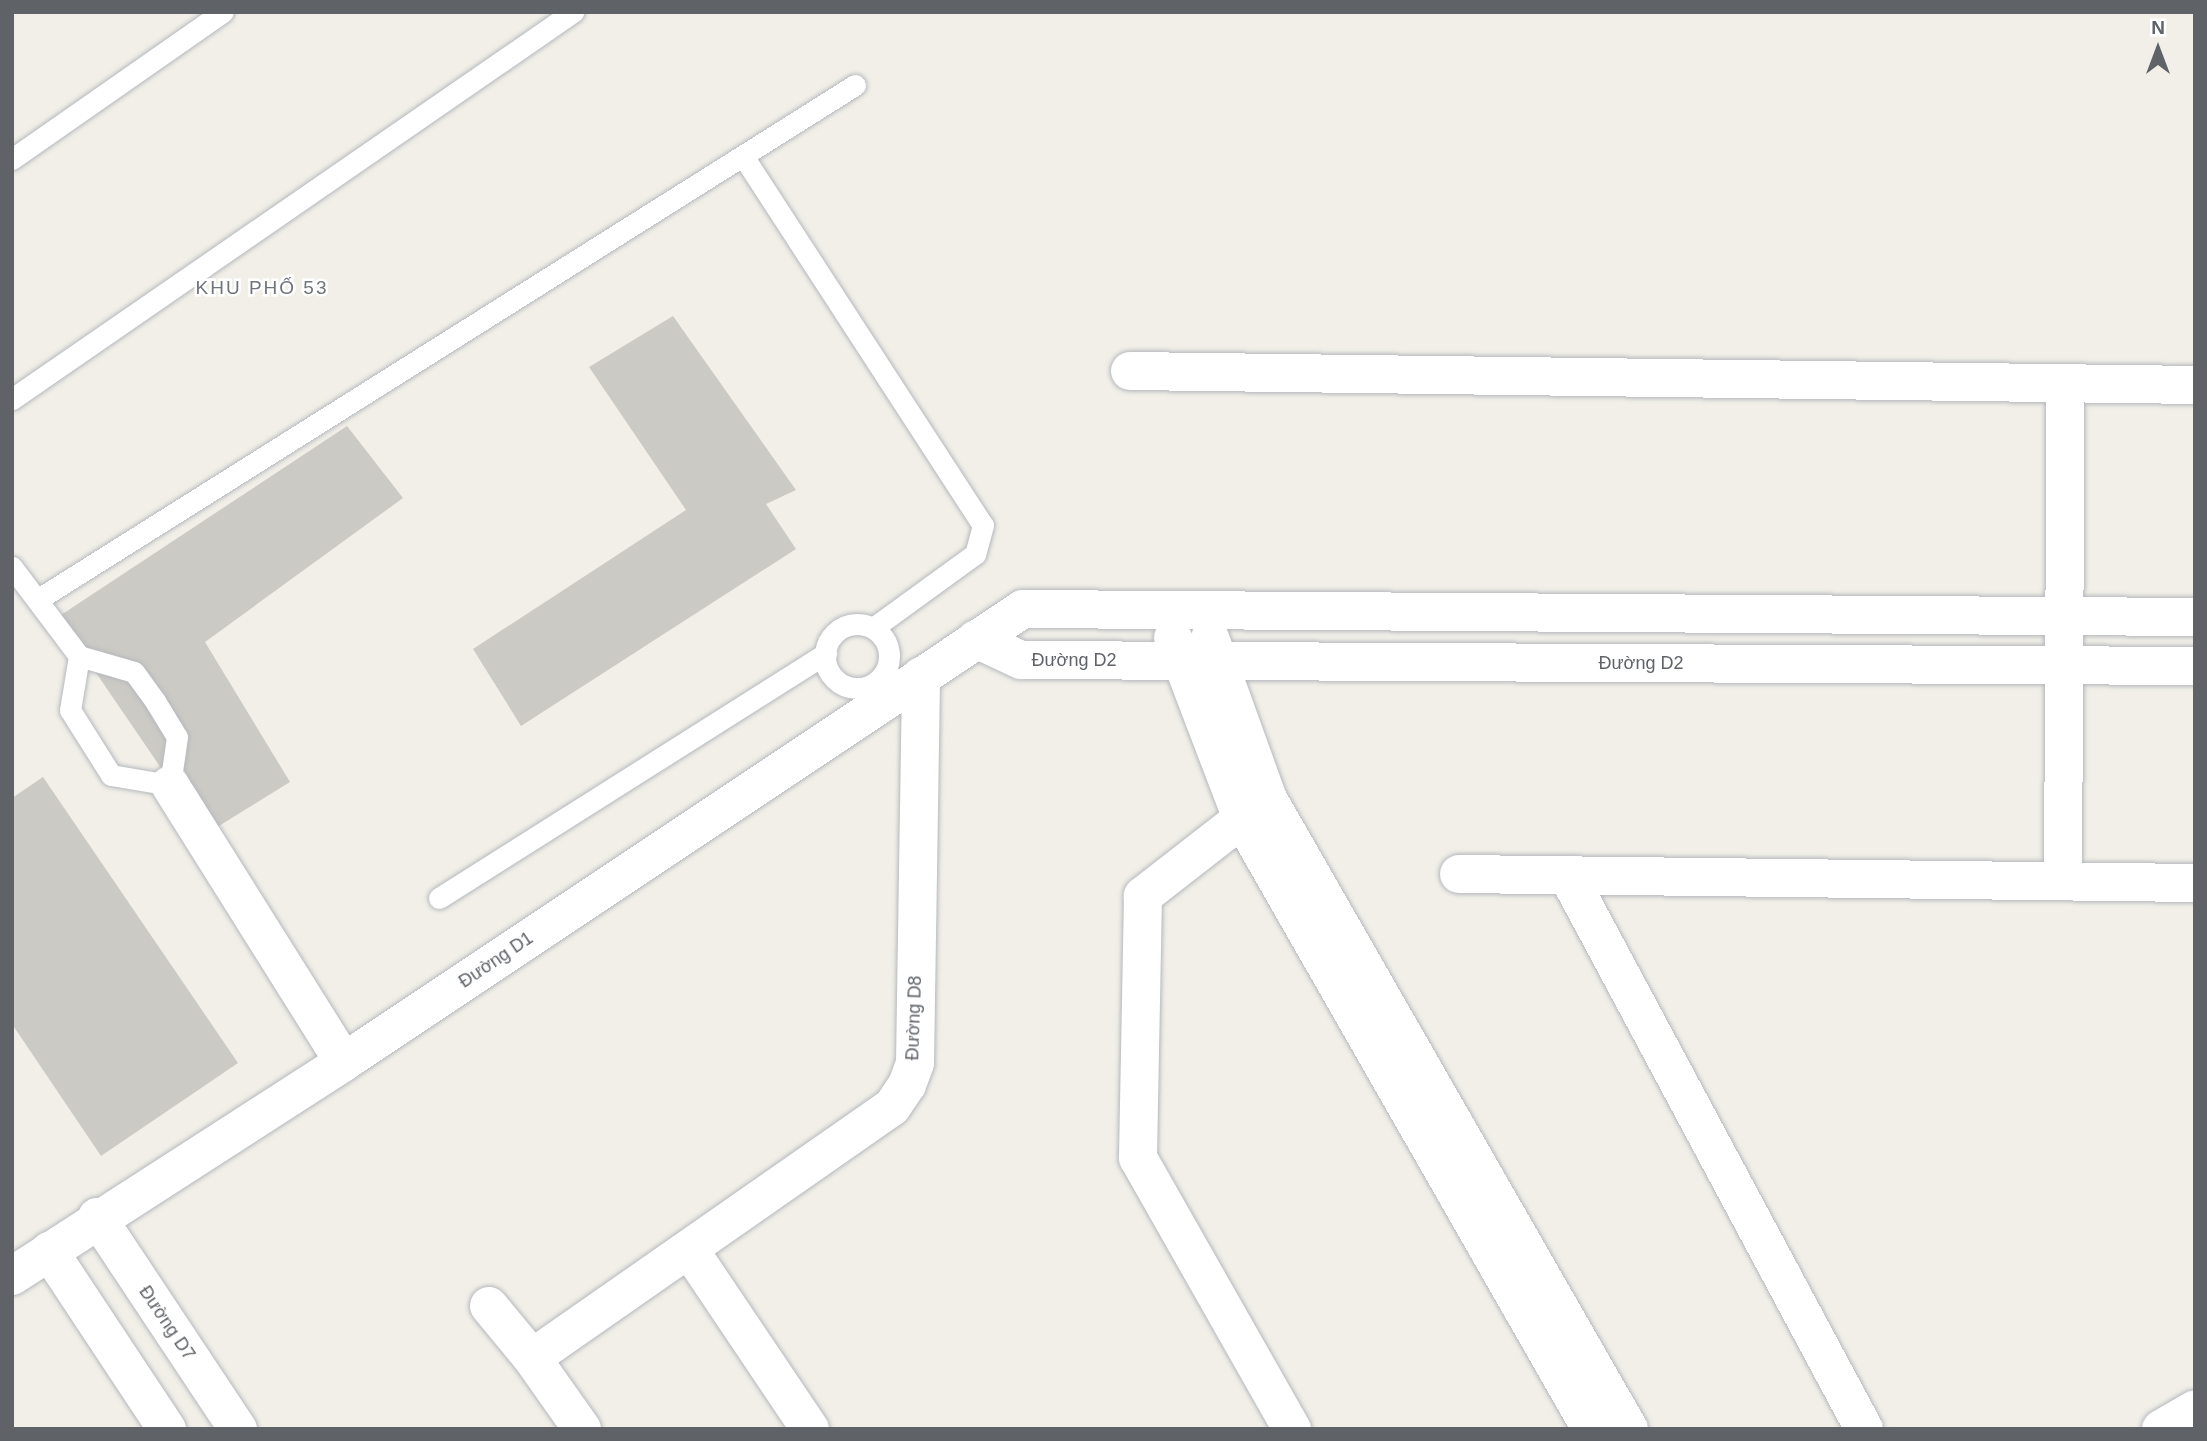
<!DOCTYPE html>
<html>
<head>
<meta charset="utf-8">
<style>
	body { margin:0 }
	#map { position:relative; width:2207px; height:1441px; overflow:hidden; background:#f1efe8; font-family:Arial,sans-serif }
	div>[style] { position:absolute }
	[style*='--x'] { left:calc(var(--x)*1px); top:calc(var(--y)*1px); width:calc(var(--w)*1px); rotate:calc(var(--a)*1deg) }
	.building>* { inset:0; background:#cccac5 }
	.roads { filter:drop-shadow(0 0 2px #b5b8bc) drop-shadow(0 0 2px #b5b8bc) }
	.service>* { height:21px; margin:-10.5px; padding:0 10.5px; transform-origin:10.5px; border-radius:10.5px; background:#fff }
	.service>.ring { margin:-10.5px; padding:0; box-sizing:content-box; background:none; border:21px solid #fff; border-radius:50% }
	.minor>* { height:38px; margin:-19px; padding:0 19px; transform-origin:19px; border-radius:19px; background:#fff }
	span { translate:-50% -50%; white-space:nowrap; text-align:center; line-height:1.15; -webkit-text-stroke:5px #fff; paint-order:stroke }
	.street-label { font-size:18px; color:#5f6368 }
	.neighbourhood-label { font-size:19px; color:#70757a; letter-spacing:2px }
	.frame { position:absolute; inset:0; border:14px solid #5f6368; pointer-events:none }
	.north { position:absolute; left:2123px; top:14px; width:70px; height:70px; -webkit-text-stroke:5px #fff; paint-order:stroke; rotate:0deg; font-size:19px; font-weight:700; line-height:28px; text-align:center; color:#5f6368 }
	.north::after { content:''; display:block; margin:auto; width:24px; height:32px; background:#5f6368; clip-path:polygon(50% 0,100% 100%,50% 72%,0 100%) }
</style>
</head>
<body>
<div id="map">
	<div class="building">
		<i style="clip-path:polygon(673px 316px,796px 490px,766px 504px,796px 549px,521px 726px,473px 649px,686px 510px,589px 367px)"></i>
		<i style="clip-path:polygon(347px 426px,403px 498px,205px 642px,290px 782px,206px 834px,58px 617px)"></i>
		<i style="clip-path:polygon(43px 777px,238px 1063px,101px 1156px,12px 1024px,12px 798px)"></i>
	</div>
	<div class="roads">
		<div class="service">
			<i style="--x:743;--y:156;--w:440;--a:57"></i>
			<i style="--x:983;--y:525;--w:30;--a:105"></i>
			<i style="--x:975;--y:554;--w:126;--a:144"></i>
			<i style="--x:12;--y:159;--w:257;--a:-34.9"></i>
			<i style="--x:12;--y:399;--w:682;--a:-34.6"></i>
			<i style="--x:12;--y:567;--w:111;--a:53"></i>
			<i style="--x:79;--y:656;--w:57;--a:16.2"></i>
			<i style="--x:134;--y:672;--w:36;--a:54"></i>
			<i style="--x:155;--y:701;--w:42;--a:58.6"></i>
			<i style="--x:177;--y:737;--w:49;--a:98.3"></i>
			<i style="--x:170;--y:785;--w:60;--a:-170.4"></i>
			<i style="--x:111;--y:775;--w:77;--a:-122.2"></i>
			<i style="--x:70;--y:710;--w:55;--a:-80.5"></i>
			<i style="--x:40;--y:598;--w:963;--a:-32.19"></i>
			<i class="ring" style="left:825px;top:624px;width:43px;height:43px"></i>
			<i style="--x:439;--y:898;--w:458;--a:-32.3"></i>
		</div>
		<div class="minor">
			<i style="--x:1130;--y:371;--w:1065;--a:0.75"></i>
			<i style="--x:1173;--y:638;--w:194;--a:69.1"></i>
			<i style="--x:1242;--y:819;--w:703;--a:60.22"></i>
			<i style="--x:1210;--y:638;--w:171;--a:70.2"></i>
			<i style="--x:1268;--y:799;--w:726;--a:60.19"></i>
			<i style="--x:976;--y:639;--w:50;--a:25"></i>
			<i style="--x:1021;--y:660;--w:1174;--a:0.29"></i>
			<i style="--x:170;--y:785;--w:327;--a:57.9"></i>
			<i style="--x:1261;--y:804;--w:150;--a:142.1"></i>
			<i style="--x:1143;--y:896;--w:262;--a:91.1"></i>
			<i style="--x:1138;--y:1158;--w:312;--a:60.4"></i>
			<i style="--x:1459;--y:874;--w:736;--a:0.7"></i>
			<i style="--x:1568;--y:876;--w:627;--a:61.84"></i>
			<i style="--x:2063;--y:881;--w:498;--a:-89.7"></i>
			<i style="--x:97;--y:1217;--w:255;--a:56.4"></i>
			<i style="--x:689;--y:1249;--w:217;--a:56.1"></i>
			<i style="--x:49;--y:1251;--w:214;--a:56.5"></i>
			<i style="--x:12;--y:1276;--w:395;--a:-32.8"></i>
			<i style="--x:344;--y:1062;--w:816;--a:-33.71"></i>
			<i style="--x:1023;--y:609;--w:1172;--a:0.39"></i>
			<i style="--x:489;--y:1306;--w:67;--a:50.4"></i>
			<i style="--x:582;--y:1429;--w:87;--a:-125.2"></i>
			<i style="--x:532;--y:1358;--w:439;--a:-34.9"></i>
			<i style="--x:892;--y:1107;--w:27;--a:-56"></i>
			<i style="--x:907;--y:1085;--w:23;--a:-70"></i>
			<i style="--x:915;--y:1063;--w:387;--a:-89.1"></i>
			<i style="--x:2161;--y:1429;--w:39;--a:-30"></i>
		</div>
	</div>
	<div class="street-label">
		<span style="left:1074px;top:660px">Đường D2</span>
		<span style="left:1641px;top:663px">Đường D2</span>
		<span style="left:496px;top:960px;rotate:-34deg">Đường D1</span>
		<span style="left:914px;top:1018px;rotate:-88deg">Đường D8</span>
		<span style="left:167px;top:1323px;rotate:56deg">Đường D7</span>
	</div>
	<div class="neighbourhood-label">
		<span style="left:262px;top:288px">KHU PHỐ 53</span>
	</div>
	<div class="frame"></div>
	<div class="north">N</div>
</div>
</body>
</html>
